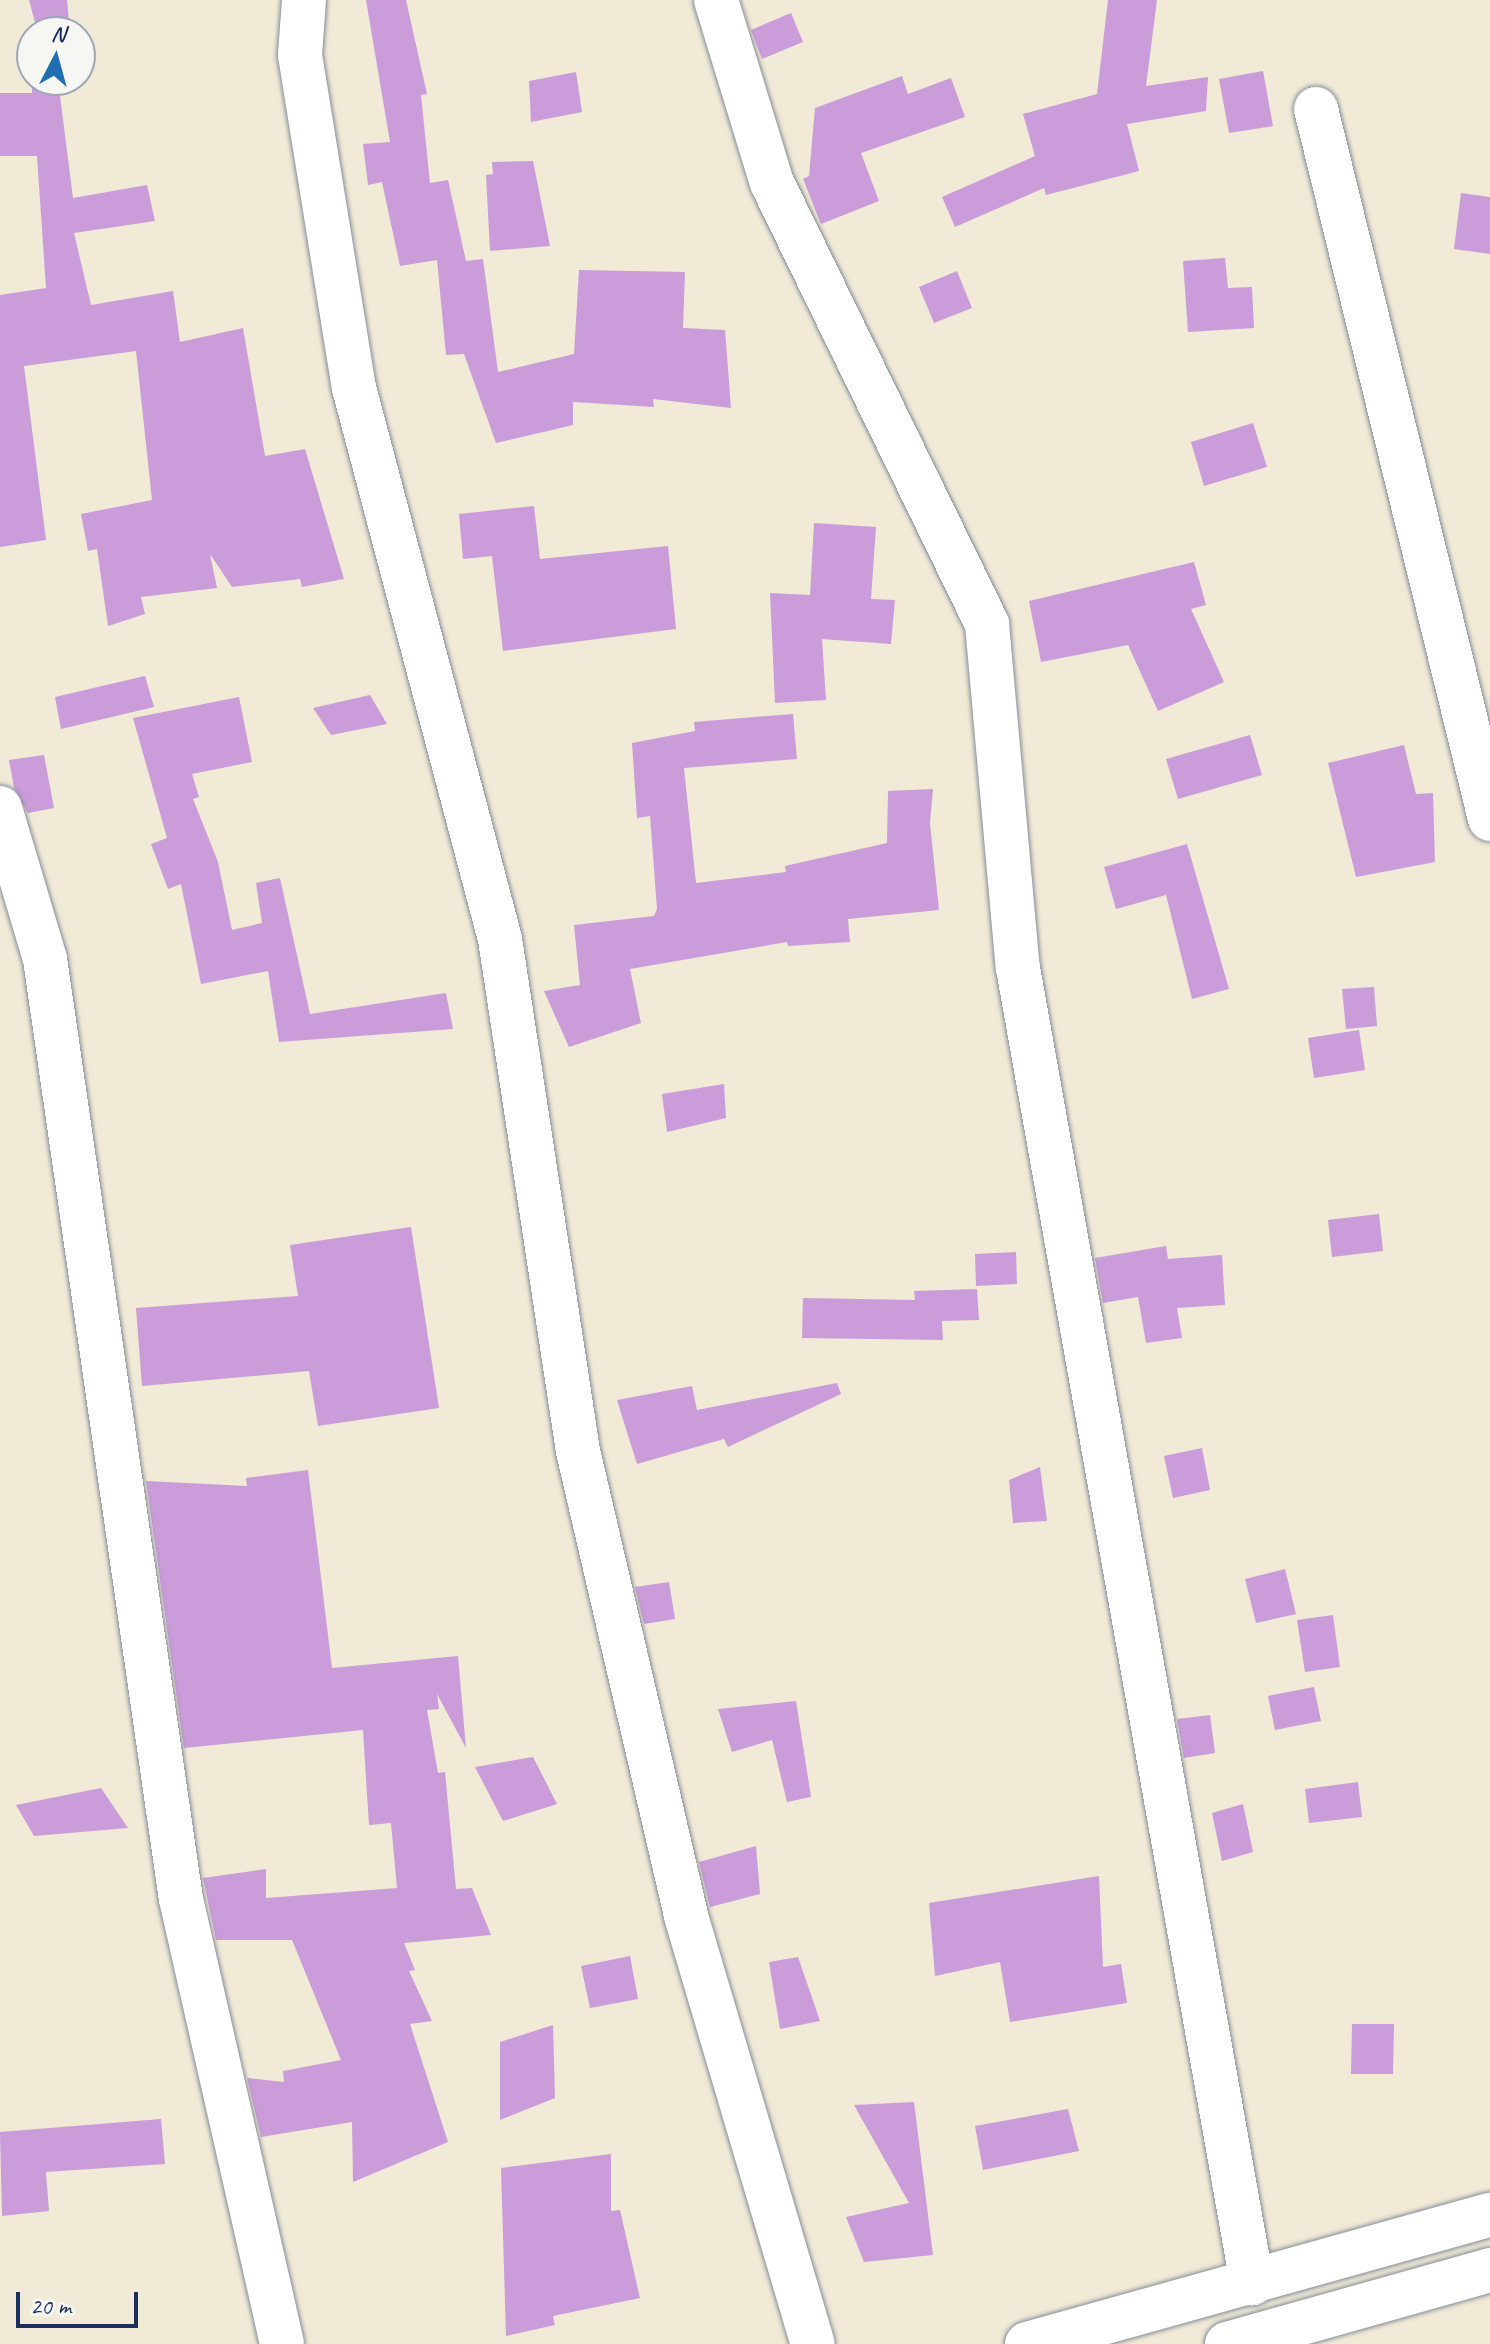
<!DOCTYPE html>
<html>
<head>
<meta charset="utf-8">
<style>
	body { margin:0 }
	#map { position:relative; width:1490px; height:2344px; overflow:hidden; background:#f0ead6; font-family:Caveat,sans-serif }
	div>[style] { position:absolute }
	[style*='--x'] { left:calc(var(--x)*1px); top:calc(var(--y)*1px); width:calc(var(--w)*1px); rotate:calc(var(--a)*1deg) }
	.building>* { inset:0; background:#ca9cd9 }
	.roads { filter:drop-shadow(0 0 2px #868c9a) drop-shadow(0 0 2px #868c9a) }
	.minor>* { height:44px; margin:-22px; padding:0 22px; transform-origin:22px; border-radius:22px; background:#fff }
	span { translate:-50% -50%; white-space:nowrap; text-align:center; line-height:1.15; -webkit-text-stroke:6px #f6f6f2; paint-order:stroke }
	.north { position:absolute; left:16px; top:16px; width:80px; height:80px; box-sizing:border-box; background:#f6f6f2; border:2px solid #9ea6b7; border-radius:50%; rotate:6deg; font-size:22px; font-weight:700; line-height:32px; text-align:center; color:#1b2f5e }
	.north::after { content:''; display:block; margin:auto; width:28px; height:36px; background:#1f6fb2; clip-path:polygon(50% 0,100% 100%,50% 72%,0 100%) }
	.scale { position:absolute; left:16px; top:2292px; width:122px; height:36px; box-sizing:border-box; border:4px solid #1b2f5e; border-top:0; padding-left:10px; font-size:24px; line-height:28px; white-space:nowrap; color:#1b2f5e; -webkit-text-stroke:6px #f6f6f2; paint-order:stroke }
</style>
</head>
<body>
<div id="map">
	<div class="building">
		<i style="clip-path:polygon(29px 0,67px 0,70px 32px,37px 30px)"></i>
		<i style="clip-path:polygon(366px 0,406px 0,427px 94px,421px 95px,430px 183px,448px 180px,466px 261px,483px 259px,498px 372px,574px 354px,579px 270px,685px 272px,683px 328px,725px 330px,731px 408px,653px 399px,654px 407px,573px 402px,573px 425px,496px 443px,464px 354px,446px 355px,437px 260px,400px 266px,382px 182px,368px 185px,363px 144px,390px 142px)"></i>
		<i style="clip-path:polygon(1108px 0,1157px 0,1146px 86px,1208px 77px,1206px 111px,1127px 124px,1139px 171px,1046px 195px,1044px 188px,955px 227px,942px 197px,1035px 156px,1023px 114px,1097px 94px)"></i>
		<i style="clip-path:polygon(791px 13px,803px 42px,762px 59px,751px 30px)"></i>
		<i style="clip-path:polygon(1263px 71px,1273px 126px,1229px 133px,1219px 79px)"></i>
		<i style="clip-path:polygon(576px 72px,582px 112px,531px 122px,529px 81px)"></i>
		<i style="clip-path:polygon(32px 74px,32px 80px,58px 80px,73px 198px,147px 185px,155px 221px,74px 233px,91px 305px,173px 291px,180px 342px,243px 328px,265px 456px,305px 449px,344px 579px,302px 587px,300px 579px,232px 587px,210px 554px,217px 588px,141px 597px,145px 614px,108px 626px,97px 549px,88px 551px,81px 514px,152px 500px,136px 351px,24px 366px,46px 540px,0 547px,0 295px,46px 288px,37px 156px,0 156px,0 93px,32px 93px)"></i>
		<i style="clip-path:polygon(902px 76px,908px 94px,951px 78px,965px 117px,861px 153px,879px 201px,821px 224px,803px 179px,809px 176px,815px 108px)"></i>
		<i style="clip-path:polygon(533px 161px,550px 246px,490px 251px,486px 175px,493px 174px,492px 162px)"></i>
		<i style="clip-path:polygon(1461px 193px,1490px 197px,1490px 254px,1454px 249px)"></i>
		<i style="clip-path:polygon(1225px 258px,1228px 288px,1252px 287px,1254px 328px,1188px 332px,1183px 261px)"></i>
		<i style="clip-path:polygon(957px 271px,972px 308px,934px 323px,919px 287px)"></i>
		<i style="clip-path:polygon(1253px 423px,1267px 467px,1204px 486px,1191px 442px)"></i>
		<i style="clip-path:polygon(534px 506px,540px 559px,668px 546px,676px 629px,503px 651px,492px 556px,463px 559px,459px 514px)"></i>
		<i style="clip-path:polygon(814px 523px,876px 527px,871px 599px,895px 600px,891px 644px,822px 639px,826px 700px,775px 703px,770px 593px,810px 595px)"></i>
		<i style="clip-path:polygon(1194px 562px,1206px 605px,1191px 609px,1224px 682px,1158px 711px,1128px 645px,1041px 662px,1029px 601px)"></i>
		<i style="clip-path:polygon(145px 676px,154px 707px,61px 729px,55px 697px)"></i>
		<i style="clip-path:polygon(370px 695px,387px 724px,331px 735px,313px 708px)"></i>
		<i style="clip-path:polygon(239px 697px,252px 762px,192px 774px,199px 797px,193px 799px,218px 862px,232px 930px,262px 923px,256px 883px,280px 878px,310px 1014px,446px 993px,453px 1029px,279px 1042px,268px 971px,201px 984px,181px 884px,168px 889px,151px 844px,167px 838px,133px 718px)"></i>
		<i style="clip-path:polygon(793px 714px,797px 759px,684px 768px,696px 883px,786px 872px,785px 866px,887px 843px,888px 791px,933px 789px,930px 823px,939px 910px,848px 919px,850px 942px,788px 946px,787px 942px,630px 969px,641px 1023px,569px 1047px,544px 991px,580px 985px,574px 925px,654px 916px,657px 909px,650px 816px,637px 818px,632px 743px,695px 731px,694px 722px)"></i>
		<i style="clip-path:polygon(1250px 735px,1262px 775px,1178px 799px,1166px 759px)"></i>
		<i style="clip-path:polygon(1404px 745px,1416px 794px,1433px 793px,1435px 862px,1356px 877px,1328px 763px)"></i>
		<i style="clip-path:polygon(44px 755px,54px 808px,28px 813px,14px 788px,9px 760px)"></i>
		<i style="clip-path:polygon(1187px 844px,1229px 989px,1192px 999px,1166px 895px,1116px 909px,1104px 867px)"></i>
		<i style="clip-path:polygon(1374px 987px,1377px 1026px,1346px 1029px,1342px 989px)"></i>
		<i style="clip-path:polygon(1359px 1030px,1365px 1070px,1314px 1078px,1308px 1038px)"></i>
		<i style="clip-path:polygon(724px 1084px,726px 1118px,667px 1132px,662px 1094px)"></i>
		<i style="clip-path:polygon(1379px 1214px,1383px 1251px,1332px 1257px,1328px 1220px)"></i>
		<i style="clip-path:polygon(411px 1227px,439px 1408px,318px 1426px,309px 1371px,142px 1386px,136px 1308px,298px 1296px,290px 1245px)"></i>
		<i style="clip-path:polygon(1166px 1246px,1168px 1259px,1222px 1255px,1225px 1305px,1177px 1308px,1182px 1338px,1146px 1343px,1138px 1297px,1103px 1303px,1095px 1258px)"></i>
		<i style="clip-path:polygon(1016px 1252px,1017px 1284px,976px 1286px,975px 1254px)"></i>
		<i style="clip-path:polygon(977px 1289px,979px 1320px,942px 1321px,943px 1340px,802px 1338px,803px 1298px,915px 1300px,914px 1291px)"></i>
		<i style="clip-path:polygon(837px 1383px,841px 1394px,728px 1447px,724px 1439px,637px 1464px,617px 1400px,692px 1386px,697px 1410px)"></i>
		<i style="clip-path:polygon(1202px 1448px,1210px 1490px,1173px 1498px,1164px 1456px)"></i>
		<i style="clip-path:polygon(1040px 1467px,1047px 1521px,1013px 1523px,1009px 1480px)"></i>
		<i style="clip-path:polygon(308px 1470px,332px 1668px,458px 1656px,466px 1748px,437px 1694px,439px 1709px,427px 1710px,438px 1773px,445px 1772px,456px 1889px,472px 1888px,491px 1935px,404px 1943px,415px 1970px,409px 1971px,432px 2021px,410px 2024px,448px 2142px,353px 2182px,352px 2122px,261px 2137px,247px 2078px,284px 2082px,283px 2071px,341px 2060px,292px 1940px,216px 1940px,203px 1878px,266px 1869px,266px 1898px,397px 1888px,391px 1823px,369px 1825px,363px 1730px,184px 1748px,146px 1481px,247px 1486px,246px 1478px)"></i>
		<i style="clip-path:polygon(1285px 1569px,1296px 1614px,1256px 1623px,1245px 1579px)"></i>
		<i style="clip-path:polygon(669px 1582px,675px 1619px,644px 1624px,635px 1587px)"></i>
		<i style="clip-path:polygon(1333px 1615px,1340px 1667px,1305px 1672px,1297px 1620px)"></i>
		<i style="clip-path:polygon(1314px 1687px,1321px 1721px,1275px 1730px,1268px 1696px)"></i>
		<i style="clip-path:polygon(796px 1701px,811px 1797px,787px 1802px,772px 1740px,732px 1752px,718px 1709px)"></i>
		<i style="clip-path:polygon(1210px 1715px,1215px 1753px,1184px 1758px,1177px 1719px)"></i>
		<i style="clip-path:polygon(533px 1757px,557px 1804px,503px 1821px,475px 1767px)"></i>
		<i style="clip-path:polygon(1358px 1782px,1362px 1817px,1309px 1823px,1305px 1789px)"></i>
		<i style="clip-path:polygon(101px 1788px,128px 1828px,34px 1836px,16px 1805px)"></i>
		<i style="clip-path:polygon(1243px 1804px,1253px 1852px,1222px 1861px,1212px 1813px)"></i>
		<i style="clip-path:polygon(756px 1846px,760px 1894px,710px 1907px,699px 1862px)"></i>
		<i style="clip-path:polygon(1099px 1876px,1103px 1967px,1121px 1964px,1127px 2003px,1010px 2022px,1000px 1962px,935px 1976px,929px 1903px)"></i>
		<i style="clip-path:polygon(630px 1956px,638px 1999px,590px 2008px,581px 1966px)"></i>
		<i style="clip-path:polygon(798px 1957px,820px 2021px,780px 2029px,769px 1962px)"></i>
		<i style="clip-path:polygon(1352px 2024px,1394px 2024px,1393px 2074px,1351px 2074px)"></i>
		<i style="clip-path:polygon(553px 2025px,555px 2098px,500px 2120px,500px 2042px)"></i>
		<i style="clip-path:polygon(914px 2102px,933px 2255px,864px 2262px,846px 2217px,909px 2203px,854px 2105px)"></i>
		<i style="clip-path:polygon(1068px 2109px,1079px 2151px,983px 2170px,975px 2126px)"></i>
		<i style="clip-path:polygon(161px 2119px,165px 2164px,46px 2172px,49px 2211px,2px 2216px,0 2132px)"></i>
		<i style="clip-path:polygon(611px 2154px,611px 2211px,620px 2210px,640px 2298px,553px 2316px,555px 2325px,506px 2336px,501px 2168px)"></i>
	</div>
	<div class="roads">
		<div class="minor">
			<i style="--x:304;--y:0;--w:55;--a:94.2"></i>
			<i style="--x:300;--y:55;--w:337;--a:80.8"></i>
			<i style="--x:354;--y:388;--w:570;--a:75.16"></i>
			<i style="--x:500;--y:939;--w:518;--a:81.34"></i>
			<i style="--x:578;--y:1451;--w:477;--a:76.9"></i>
			<i style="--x:686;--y:1916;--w:446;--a:73.5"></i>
			<i style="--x:716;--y:0;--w:191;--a:73"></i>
			<i style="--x:772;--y:183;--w:491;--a:64"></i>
			<i style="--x:987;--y:624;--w:345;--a:84.9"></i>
			<i style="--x:1018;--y:968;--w:1336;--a:79.91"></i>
			<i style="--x:1316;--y:109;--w:731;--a:76.23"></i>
			<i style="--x:0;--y:808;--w:158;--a:73.4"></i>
			<i style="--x:45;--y:959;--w:950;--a:81.77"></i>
			<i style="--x:181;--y:1899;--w:456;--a:77.2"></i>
			<i style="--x:1027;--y:2344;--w:481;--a:-15.6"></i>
			<i style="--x:1227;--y:2344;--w:273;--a:-15.7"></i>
		</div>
	</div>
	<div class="north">N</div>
	<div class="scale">20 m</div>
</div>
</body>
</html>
